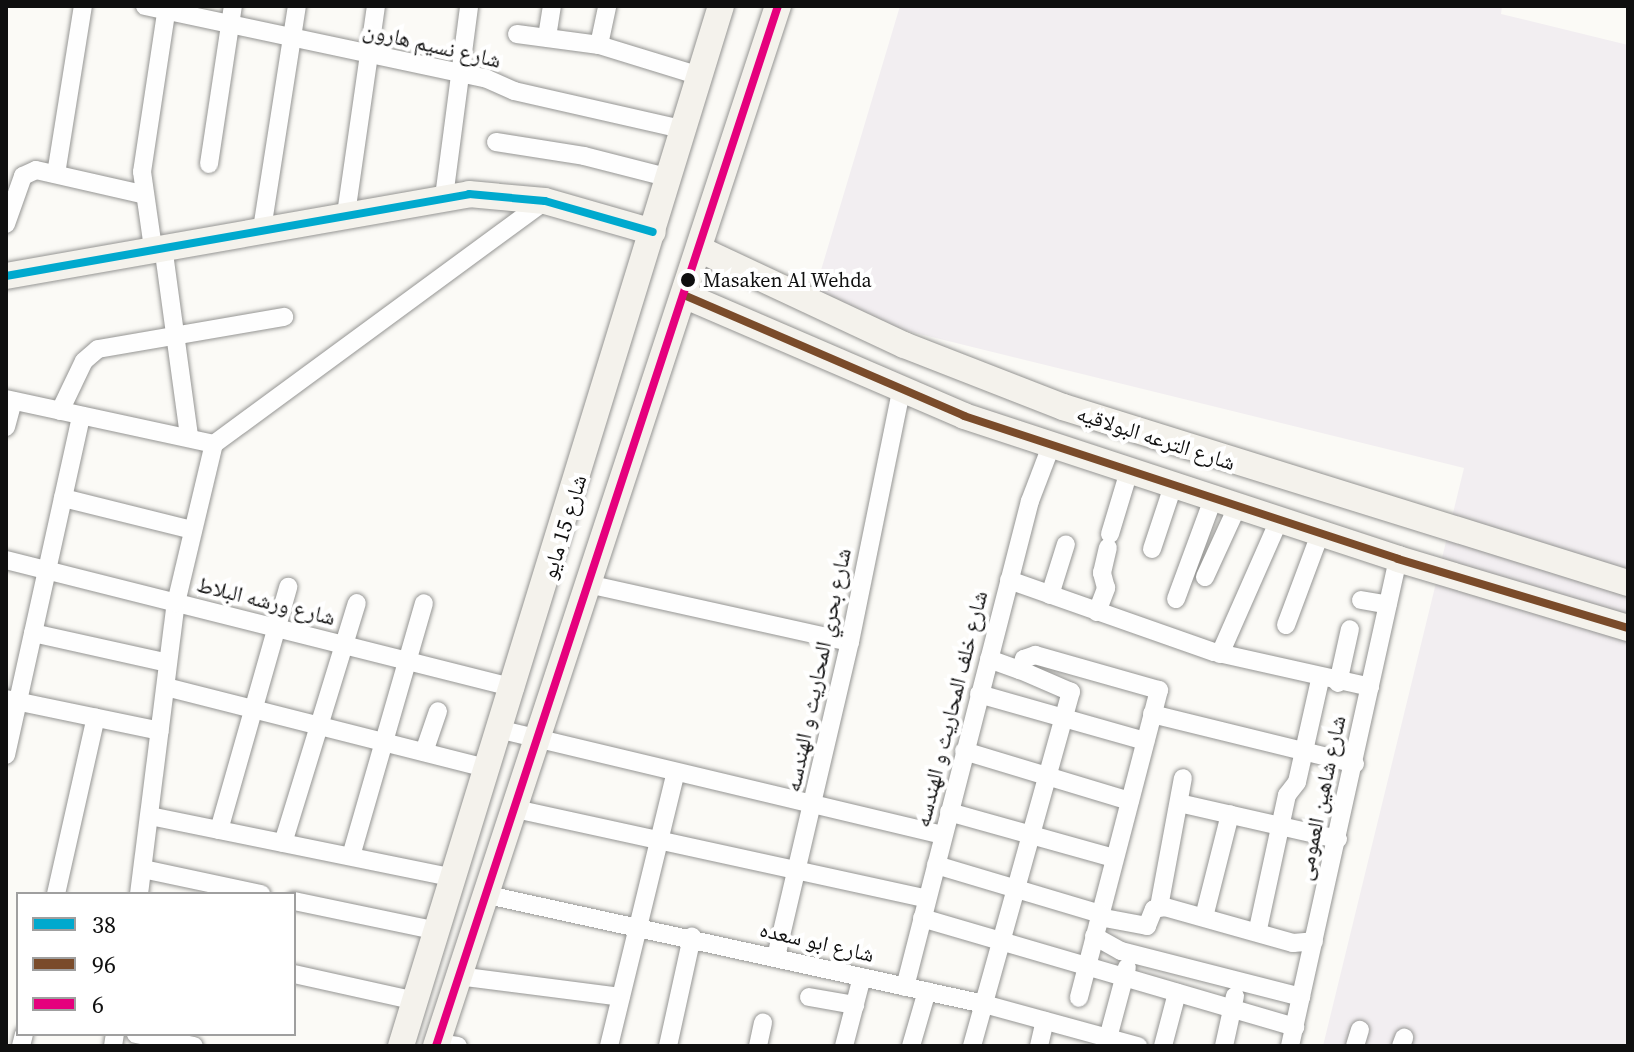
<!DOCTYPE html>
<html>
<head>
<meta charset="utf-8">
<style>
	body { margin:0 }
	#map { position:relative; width:1634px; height:1052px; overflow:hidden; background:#fbfaf6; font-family:"Source Serif 4","Noto Naskh Arabic",serif }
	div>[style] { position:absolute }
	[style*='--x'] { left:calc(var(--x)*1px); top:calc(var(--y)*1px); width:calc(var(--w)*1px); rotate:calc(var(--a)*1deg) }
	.industrial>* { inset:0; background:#f2eef1 }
	.roads { filter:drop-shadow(0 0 2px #959593) drop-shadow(0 0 2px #959593) }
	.street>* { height:18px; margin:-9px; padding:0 9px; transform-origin:9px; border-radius:9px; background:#fefefe }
	.secondary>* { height:26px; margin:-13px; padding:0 13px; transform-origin:13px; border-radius:13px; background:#f4f2ec }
	.bus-1>* { height:8px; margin:-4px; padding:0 4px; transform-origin:4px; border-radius:4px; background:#00a9ce }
	.bus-2>* { height:8px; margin:-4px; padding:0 4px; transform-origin:4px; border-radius:4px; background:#7a4b2a }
	.bus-3>* { height:8px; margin:-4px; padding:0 4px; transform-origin:4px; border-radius:4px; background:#e5007d }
	.dots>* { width:22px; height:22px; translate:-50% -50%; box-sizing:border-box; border:4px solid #fff; border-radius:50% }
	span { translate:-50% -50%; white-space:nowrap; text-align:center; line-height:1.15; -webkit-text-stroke:8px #fff; paint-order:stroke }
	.bus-label { font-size:20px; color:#0f0f0f }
	.left { translate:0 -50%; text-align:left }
	.street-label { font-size:22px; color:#0f0f0f }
	.frame { position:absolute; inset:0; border:8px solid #0f0f0f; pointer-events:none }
	.legend { position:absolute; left:16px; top:892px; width:280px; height:144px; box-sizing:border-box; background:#fff; border:2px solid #9f9f9f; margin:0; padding:10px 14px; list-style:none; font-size:24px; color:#0f0f0f }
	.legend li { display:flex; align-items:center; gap:16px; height:40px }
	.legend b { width:40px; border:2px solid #9f9f9f }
</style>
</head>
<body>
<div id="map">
	<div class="industrial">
		<i style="clip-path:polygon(900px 6px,1502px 6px,1501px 14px,1628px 45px,1628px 1046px,1323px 1046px,1464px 468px,810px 307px)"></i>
	</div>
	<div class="roads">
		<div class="street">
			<i style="--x:145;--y:6;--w:348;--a:12"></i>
			<i style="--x:485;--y:78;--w:32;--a:24"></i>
			<i style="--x:514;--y:91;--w:175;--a:12.8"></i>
			<i style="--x:517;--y:34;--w:83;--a:7.6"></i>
			<i style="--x:599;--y:45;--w:106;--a:17.1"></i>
			<i style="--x:547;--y:37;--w:31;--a:-81"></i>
			<i style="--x:599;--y:45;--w:40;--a:-78"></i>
			<i style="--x:496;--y:142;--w:89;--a:9"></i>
			<i style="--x:584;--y:156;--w:89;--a:14.3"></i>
			<i style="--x:209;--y:164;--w:160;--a:-81.4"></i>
			<i style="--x:56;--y:174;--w:170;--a:-80.9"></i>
			<i style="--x:444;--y:197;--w:193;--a:-82.5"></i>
			<i style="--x:346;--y:214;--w:210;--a:-81.8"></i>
			<i style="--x:6;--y:224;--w:51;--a:-70.5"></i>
			<i style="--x:23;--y:176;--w:14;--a:-25"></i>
			<i style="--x:36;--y:170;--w:109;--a:12.8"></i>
			<i style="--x:262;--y:229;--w:226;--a:-81.1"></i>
			<i style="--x:163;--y:246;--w:193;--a:82.2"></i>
			<i style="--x:153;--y:248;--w:77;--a:-98.2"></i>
			<i style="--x:142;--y:172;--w:168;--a:-81.4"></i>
			<i style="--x:6;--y:399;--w:213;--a:12.2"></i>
			<i style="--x:60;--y:411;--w:55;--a:-64.4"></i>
			<i style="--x:84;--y:361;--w:18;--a:-41"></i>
			<i style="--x:98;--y:349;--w:189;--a:-9.8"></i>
			<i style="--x:6;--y:427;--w:27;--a:-75"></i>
			<i style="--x:214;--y:444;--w:411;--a:-36.3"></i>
			<i style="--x:63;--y:498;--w:133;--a:13.9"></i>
			<i style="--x:1110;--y:534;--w:66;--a:-73.2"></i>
			<i style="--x:1152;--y:549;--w:66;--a:-71.6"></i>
			<i style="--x:6;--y:560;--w:525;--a:14.12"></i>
			<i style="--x:1205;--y:577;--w:77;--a:-65.4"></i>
			<i style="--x:1009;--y:580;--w:217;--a:19.4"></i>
			<i style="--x:1214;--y:652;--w:160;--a:12.6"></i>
			<i style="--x:592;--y:585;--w:264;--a:12.5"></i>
			<i style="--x:1050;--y:595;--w:53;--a:-72.6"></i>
			<i style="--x:1176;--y:599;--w:107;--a:-69.7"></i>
			<i style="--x:1361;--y:600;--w:27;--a:10"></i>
			<i style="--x:1097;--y:612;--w:26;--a:-69"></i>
			<i style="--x:1106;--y:588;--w:16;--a:-105"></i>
			<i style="--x:1102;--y:573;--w:26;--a:-77"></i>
			<i style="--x:1286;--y:625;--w:97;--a:-69.5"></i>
			<i style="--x:33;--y:633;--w:138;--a:12.5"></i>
			<i style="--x:1220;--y:654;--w:146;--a:-66.2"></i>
			<i style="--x:989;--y:659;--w:33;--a:20"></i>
			<i style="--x:1020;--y:670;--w:12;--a:-70"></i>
			<i style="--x:1024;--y:659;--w:12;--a:-20"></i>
			<i style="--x:1035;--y:655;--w:129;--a:15.8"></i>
			<i style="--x:1159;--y:690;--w:318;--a:104.6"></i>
			<i style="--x:1338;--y:683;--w:55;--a:-77.5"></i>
			<i style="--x:166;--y:687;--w:334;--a:14.2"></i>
			<i style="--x:979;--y:694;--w:173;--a:15.8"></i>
			<i style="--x:6;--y:699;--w:157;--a:11.7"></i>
			<i style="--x:1152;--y:714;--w:209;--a:13.8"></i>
			<i style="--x:502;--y:730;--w:453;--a:13.4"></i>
			<i style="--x:964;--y:751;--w:173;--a:16.8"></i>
			<i style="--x:424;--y:752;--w:43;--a:-71.1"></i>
			<i style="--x:6;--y:755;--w:347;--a:-77.5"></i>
			<i style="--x:1179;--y:803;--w:163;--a:12.8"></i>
			<i style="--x:511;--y:808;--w:426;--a:12.3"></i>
			<i style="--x:949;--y:812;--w:171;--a:15.6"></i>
			<i style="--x:150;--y:816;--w:311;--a:11.5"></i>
			<i style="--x:219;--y:830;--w:253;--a:-74.1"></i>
			<i style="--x:283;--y:843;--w:251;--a:-72.9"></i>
			<i style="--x:351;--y:856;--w:263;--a:-73.9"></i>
			<i style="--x:936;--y:865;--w:171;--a:16.6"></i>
			<i style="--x:143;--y:869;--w:121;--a:12"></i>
			<i style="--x:56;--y:894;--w:181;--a:-77.3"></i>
			<i style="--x:139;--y:894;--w:293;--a:-82.8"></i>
			<i style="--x:176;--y:603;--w:163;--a:-76.6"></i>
			<i style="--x:483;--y:894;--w:513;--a:12.38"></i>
			<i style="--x:984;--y:1004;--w:160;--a:15.3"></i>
			<i style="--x:294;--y:901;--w:147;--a:11.8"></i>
			<i style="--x:1159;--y:907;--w:131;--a:-79.5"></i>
			<i style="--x:1099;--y:917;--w:49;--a:10.6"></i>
			<i style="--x:1147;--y:926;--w:18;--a:-68"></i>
			<i style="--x:1154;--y:909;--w:11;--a:-10"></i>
			<i style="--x:1165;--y:907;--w:133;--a:15.7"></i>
			<i style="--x:1293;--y:943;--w:21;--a:-5"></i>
			<i style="--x:1204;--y:917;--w:106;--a:-75.8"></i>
			<i style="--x:922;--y:918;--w:389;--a:16.3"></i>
			<i style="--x:1258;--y:929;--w:137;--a:-77.8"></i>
			<i style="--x:1287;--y:795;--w:16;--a:-52"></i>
			<i style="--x:1297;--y:782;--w:105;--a:-77.3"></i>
			<i style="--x:1094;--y:936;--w:31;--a:29"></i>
			<i style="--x:1121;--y:951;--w:186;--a:14.3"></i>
			<i style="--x:776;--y:957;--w:324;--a:-76.8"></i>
			<i style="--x:850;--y:642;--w:255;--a:-78.5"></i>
			<i style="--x:294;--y:974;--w:125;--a:12.5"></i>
			<i style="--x:458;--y:976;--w:164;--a:7.3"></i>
			<i style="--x:905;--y:987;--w:502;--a:-75.58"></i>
			<i style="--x:1030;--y:501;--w:59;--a:-69.1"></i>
			<i style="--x:809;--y:997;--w:47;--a:9.9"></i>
			<i style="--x:136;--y:1034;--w:59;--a:11.7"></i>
			<i style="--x:1108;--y:1038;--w:73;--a:-75"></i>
			<i style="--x:437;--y:1043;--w:21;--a:8"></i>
			<i style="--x:21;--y:1046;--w:12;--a:-76"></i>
			<i style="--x:113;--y:1046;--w:12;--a:-81"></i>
			<i style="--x:609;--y:1046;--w:282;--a:-76.3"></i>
			<i style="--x:668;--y:1046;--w:112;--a:-77.6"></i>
			<i style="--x:758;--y:1046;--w:24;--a:-78"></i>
			<i style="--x:844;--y:1046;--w:71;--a:-75.4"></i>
			<i style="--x:911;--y:1046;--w:57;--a:-73.8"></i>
			<i style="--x:972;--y:1046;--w:368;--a:-74.4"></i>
			<i style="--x:1071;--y:692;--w:56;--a:-156.7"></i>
			<i style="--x:1039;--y:1046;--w:26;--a:-77"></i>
			<i style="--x:1163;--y:1046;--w:55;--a:-75.2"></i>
			<i style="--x:1224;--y:1046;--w:51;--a:-77.6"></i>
			<i style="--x:1290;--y:1046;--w:499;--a:-77.5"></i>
			<i style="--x:1355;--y:1046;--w:17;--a:-73"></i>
			<i style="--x:1401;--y:1046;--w:9;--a:-69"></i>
		</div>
		<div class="secondary">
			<i style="--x:701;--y:250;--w:224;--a:25.1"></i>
			<i style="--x:904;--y:345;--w:171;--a:21.3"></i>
			<i style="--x:1063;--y:407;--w:592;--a:17.3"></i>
			<i style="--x:6;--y:276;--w:470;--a:-10"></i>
			<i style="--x:469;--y:194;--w:76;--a:5.3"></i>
			<i style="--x:545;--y:201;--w:112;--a:16"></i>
			<i style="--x:686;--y:296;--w:303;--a:23.3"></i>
			<i style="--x:964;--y:416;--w:457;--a:18.2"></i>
			<i style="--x:1398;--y:559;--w:240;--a:16.7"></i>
			<i style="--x:401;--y:1046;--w:1088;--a:-72.9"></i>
			<i style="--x:436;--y:1046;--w:1095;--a:-71.8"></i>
		</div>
	</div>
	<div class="bus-1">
		<i style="--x:6;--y:276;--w:470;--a:-10"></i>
		<i style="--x:469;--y:194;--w:76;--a:5.3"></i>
		<i style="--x:545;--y:201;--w:112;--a:16"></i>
	</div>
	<div class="bus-2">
		<i style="--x:686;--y:296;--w:303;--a:23.3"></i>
		<i style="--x:964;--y:416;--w:457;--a:18.2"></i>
		<i style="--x:1398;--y:559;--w:240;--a:16.7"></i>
	</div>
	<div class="bus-3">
		<i style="--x:436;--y:1046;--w:1095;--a:-71.8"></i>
	</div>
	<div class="dots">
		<i style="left:688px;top:280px;background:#0f0f0f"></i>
	</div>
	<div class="bus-label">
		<span class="left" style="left:703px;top:280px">Masaken Al Wehda</span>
	</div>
	<div class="street-label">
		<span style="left:432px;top:45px;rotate:13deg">شارع نسيم هارون</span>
		<span style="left:1156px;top:438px;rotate:18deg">شارع الترعه البولاقيه</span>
		<span style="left:564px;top:527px;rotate:-73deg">شارع 15 مايو</span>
		<span style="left:266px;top:601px;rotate:14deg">شارع ورشه البلاط</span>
		<span style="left:818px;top:670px;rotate:-78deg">شارع بحري المحاريث و الهندسه</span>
		<span style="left:951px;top:709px;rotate:-76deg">شارع خلف المحاريث و الهندسه</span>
		<span style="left:1321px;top:798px;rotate:-78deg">شارع شاهين العمومى</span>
		<span style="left:817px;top:942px;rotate:13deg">شارع ابو سعده</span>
	</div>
	<div class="frame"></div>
	<ul class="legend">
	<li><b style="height:10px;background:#00a9ce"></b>38</li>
	<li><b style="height:10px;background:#7a4b2a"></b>96</li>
	<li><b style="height:10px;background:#e5007d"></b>6</li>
	</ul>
</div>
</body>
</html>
